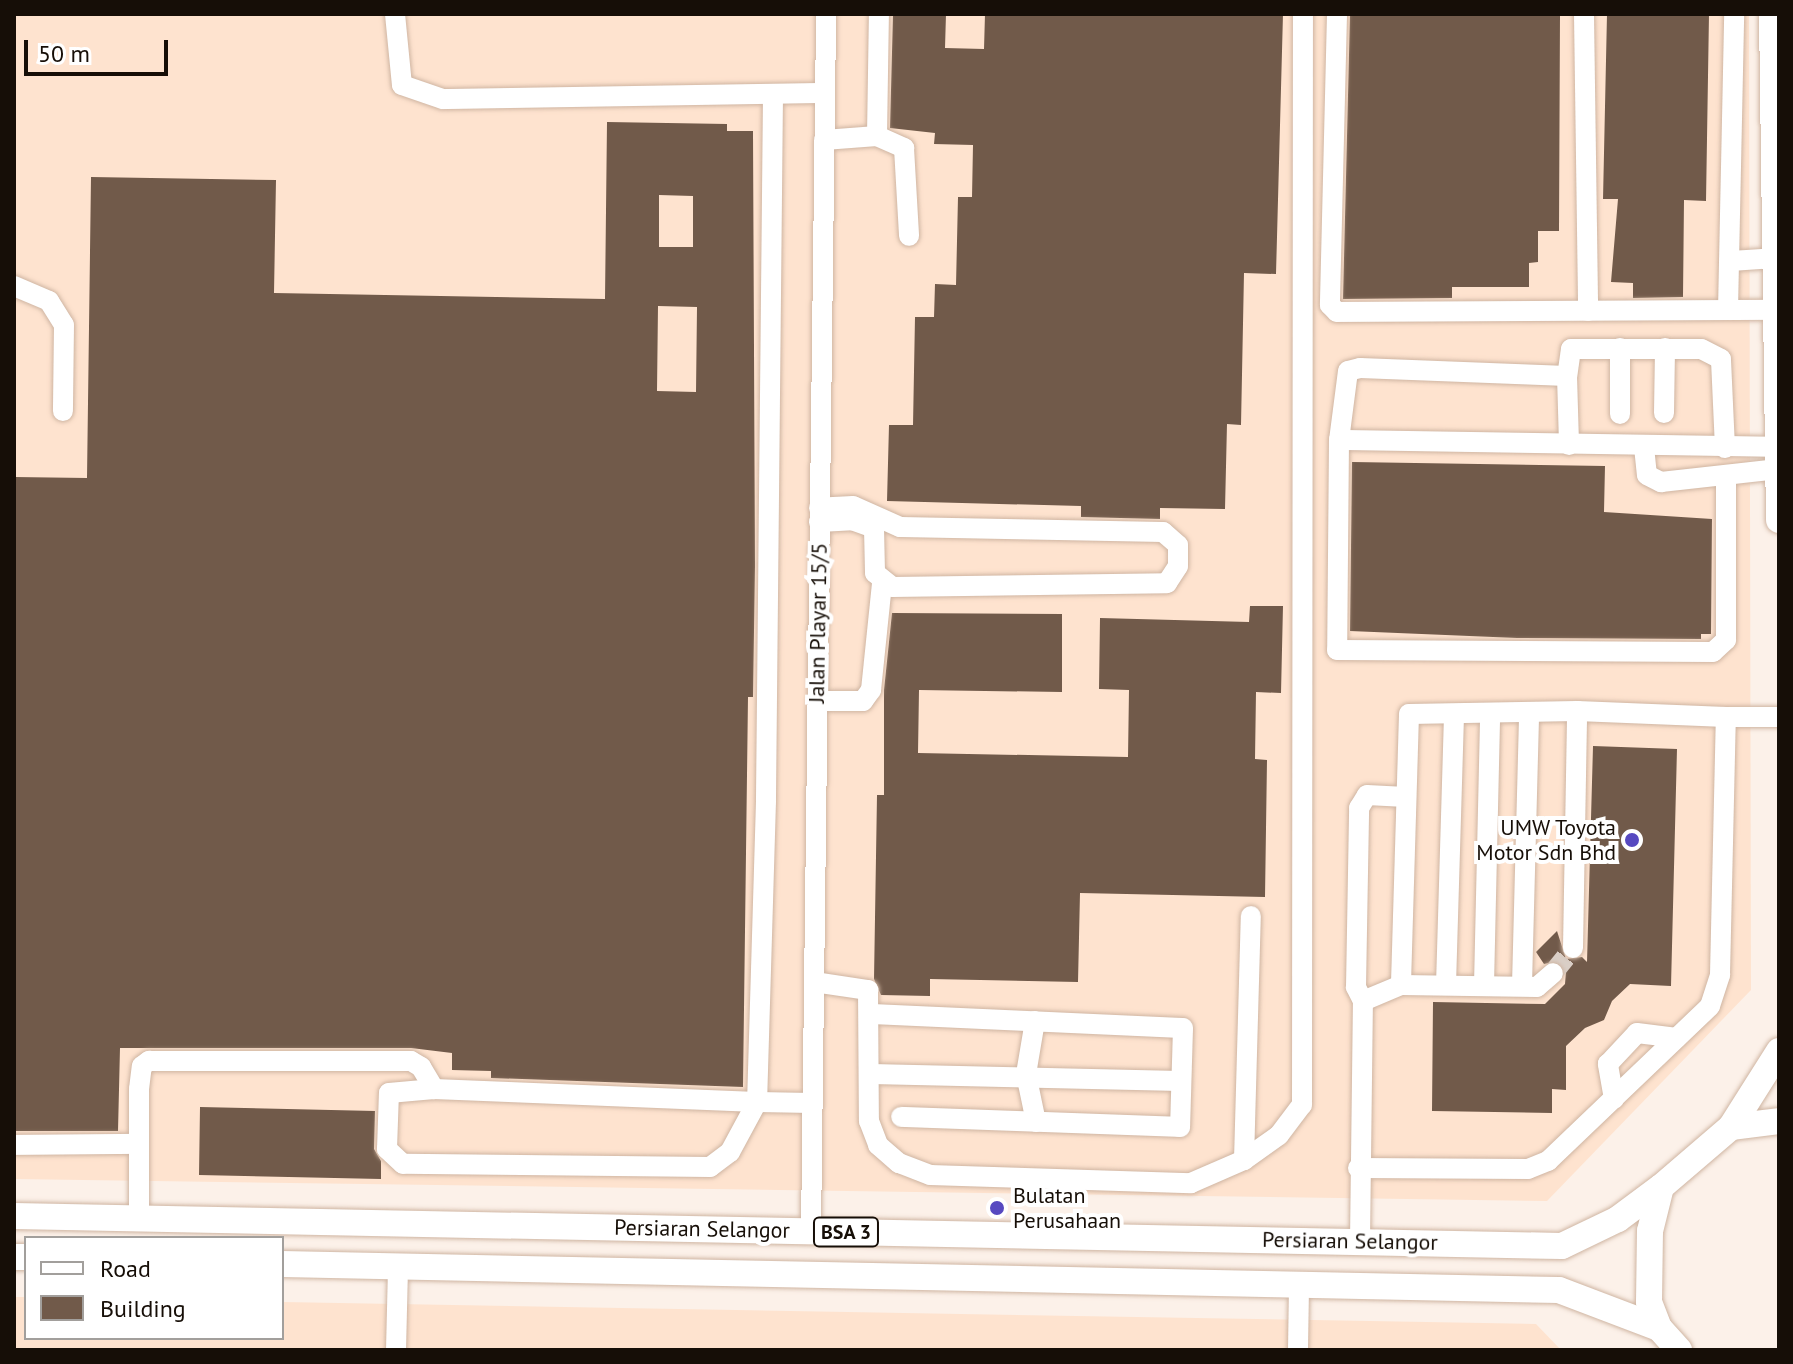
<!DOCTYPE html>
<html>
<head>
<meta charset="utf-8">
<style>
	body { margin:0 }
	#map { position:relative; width:1793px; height:1364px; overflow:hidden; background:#fcf1e9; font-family:"PT Sans",sans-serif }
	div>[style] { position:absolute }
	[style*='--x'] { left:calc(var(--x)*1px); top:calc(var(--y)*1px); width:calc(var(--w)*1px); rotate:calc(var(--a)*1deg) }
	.built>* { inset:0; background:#fee3cf }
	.building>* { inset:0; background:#715a4a }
	.minor-tunnel>* { height:20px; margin-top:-10px; transform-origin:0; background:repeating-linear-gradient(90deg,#dacfc7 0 20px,transparent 0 30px) }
	.roads { filter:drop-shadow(0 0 2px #cfb5a2) drop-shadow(0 0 2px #cfb5a2) }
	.minor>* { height:20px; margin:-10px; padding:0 10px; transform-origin:10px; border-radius:10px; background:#fff }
	.major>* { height:26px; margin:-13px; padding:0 13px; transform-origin:13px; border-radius:13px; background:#fff }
	.dots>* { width:22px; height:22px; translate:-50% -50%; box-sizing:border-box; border:4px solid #fff; border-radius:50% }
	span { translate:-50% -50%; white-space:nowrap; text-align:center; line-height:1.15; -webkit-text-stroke:8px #fff; paint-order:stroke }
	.shield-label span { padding:2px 6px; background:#fff; border:2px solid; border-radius:6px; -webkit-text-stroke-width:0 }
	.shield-label { font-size:20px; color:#160e07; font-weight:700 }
	.street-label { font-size:22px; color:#160e07 }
	.poi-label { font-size:22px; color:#160e07 }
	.right { translate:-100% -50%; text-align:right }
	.left { translate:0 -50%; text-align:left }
	.frame { position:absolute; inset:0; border:16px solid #160e07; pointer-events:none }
	.legend { position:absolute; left:24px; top:1236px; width:260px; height:104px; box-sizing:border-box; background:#fff; border:2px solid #a29f9c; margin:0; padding:10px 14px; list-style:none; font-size:24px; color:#160e07 }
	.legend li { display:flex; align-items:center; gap:16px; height:40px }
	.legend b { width:40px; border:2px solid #a29f9c }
	.scale { position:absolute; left:24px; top:40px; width:144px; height:36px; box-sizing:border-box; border:4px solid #160e07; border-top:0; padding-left:10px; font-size:24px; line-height:28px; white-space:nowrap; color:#160e07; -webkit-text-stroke:6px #fff; paint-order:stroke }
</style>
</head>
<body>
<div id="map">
	<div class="built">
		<i style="clip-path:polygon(14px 14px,1749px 14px,1751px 990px,1547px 1201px,14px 1179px)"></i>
		<i style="clip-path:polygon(14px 1297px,26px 1297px,26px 1338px,282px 1338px,282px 1302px,1536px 1324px,1561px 1350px,14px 1350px)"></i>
	</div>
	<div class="building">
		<i style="clip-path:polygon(893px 14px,946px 14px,945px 48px,984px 49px,985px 14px,1283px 14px,1276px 274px,1244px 273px,1241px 425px,1227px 424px,1225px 509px,1160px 508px,1160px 519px,1081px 517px,1081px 506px,887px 501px,889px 425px,913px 425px,915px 317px,934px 317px,935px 284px,956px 285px,958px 197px,972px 197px,973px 145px,934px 144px,935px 133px,890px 128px)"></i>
		<i style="clip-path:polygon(1350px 14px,1560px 14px,1559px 231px,1538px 231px,1538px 262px,1529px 263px,1529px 287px,1452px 287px,1452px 298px,1343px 299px)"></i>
		<i style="clip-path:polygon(1607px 14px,1709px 14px,1706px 201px,1684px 200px,1683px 297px,1633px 298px,1633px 283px,1611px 282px,1618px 199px,1603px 199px)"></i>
		<i style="clip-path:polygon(evenodd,607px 122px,727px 124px,727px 131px,753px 131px,755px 566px,753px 697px,748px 697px,743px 1087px,491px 1078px,491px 1071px,452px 1070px,452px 1053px,411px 1048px,120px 1048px,118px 1131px,14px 1131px,14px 477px,87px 478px,91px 177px,276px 180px,274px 293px,605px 299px,607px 122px,659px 195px,693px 196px,693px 247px,659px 247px,659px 195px,607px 122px,658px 306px,697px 307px,696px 392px,657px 391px,658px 306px)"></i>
		<i style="clip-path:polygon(1352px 462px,1605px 466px,1604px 512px,1712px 519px,1711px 634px,1701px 634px,1701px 639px,1517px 638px,1350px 631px)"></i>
		<i style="clip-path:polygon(1250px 606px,1283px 606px,1281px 693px,1256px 692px,1255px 759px,1267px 760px,1265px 897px,1080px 893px,1078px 982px,930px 979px,930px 996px,881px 995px,874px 979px,877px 795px,884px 795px,884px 690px,892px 613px,1062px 614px,1062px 692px,919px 690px,918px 753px,1128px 757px,1129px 690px,1099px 689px,1100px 618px,1249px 622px)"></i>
		<i style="clip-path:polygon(1593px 746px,1677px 749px,1671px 986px,1630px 984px,1612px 1001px,1604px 1020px,1585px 1028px,1566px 1046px,1566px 1090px,1552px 1089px,1552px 1113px,1432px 1111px,1433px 1002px,1545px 1004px,1565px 984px,1566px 971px,1558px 961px,1544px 964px,1536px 952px,1557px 931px,1566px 959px,1582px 957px,1587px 962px)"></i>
		<i style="clip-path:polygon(200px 1107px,375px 1111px,374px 1149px,381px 1161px,381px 1179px,199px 1175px)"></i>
	</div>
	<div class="minor-tunnel">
		<i style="--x:1553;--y:973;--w:32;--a:-51"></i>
	</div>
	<div class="roads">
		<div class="minor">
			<i style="--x:395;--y:14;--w:71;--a:84.4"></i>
			<i style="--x:402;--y:85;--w:43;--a:18.9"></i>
			<i style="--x:443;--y:99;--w:382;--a:-0.9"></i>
			<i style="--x:1337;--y:14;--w:291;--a:91.4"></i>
			<i style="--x:1330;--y:305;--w:10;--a:45"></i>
			<i style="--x:1337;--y:312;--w:439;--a:-0.3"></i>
			<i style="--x:1584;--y:14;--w:297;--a:89.2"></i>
			<i style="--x:773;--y:94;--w:707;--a:90.57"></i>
			<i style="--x:766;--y:801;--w:301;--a:91.7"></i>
			<i style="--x:757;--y:1102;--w:57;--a:118.4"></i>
			<i style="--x:730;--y:1152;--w:25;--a:143"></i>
			<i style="--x:710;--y:1167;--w:307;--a:-179.4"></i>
			<i style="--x:403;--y:1164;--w:22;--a:-137"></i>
			<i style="--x:387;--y:1149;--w:56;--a:-88"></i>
			<i style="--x:389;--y:1093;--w:45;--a:-5.1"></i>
			<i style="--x:434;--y:1089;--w:323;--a:2.3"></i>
			<i style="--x:757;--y:1102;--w:55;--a:1"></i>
			<i style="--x:877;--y:136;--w:122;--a:-89.1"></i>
			<i style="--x:824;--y:140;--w:53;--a:-4.3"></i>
			<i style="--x:877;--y:136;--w:30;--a:24"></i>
			<i style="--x:904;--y:148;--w:88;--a:86.7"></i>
			<i style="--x:1730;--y:261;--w:45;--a:-3.8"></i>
			<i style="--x:14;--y:286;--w:38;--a:23"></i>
			<i style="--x:49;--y:301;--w:28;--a:58"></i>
			<i style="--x:64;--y:325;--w:86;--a:90.7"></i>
			<i style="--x:1728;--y:310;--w:296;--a:-88.8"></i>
			<i style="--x:1620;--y:348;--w:66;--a:90"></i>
			<i style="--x:1567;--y:376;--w:69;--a:88.3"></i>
			<i style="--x:1664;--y:413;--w:65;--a:-89.1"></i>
			<i style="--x:1339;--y:440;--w:439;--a:0.9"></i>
			<i style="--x:1644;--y:447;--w:28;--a:84"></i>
			<i style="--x:1647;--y:475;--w:16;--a:27"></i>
			<i style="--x:1661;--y:482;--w:118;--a:-6.3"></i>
			<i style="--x:1725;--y:448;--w:89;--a:-92.6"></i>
			<i style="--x:1721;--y:359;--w:22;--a:-153"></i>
			<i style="--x:1701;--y:349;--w:130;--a:180"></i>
			<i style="--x:1571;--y:349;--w:27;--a:98"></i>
			<i style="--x:1567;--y:376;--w:207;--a:-177.8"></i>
			<i style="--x:1360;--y:368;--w:12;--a:166"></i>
			<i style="--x:1348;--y:371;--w:70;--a:97.4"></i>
			<i style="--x:1339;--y:440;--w:210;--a:90.5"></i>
			<i style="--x:1337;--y:650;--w:376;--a:0.3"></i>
			<i style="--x:1713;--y:652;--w:18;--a:-43"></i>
			<i style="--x:1726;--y:640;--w:161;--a:-90"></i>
			<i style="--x:819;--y:522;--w:33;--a:-3"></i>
			<i style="--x:852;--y:520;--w:23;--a:20"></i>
			<i style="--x:874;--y:528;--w:45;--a:88.7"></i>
			<i style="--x:875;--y:573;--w:22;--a:39"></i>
			<i style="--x:892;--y:587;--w:275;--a:-0.8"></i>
			<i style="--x:1167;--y:583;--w:20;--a:-57"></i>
			<i style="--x:1178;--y:566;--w:21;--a:-90"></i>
			<i style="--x:1178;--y:545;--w:20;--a:-139"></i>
			<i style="--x:1163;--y:532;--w:263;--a:-178.9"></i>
			<i style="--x:900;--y:527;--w:51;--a:-155.9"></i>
			<i style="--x:853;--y:506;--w:34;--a:177"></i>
			<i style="--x:817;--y:701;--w:46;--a:0"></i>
			<i style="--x:863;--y:701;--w:14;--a:-54"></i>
			<i style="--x:871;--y:690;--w:108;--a:-84.1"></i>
			<i style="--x:1726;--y:717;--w:53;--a:0"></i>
			<i style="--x:1573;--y:948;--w:237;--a:-89"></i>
			<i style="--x:814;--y:982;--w:55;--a:8.4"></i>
			<i style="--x:868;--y:990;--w:131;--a:89.6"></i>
			<i style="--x:869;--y:1121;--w:26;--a:69"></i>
			<i style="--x:878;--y:1145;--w:28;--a:41"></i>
			<i style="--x:899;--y:1163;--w:33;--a:21"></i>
			<i style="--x:930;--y:1175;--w:261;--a:1.8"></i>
			<i style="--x:1191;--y:1183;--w:58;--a:-23.5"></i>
			<i style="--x:1244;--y:1160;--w:43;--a:-35.5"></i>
			<i style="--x:1279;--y:1135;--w:38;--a:-53"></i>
			<i style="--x:1302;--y:1105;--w:1091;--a:-89.95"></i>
			<i style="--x:1446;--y:985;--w:270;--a:-88.3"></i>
			<i style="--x:1484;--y:985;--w:272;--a:-88.7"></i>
			<i style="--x:1522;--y:985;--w:273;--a:-88.5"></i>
			<i style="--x:1363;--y:1001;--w:16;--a:-117"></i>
			<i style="--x:1356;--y:987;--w:179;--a:-89"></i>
			<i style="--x:1359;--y:808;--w:15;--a:-58"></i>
			<i style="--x:1367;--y:795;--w:39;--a:3"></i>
			<i style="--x:871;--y:1014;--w:312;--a:2.6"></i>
			<i style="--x:1183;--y:1028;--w:99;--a:91.7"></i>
			<i style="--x:1180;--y:1127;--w:279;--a:-177.9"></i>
			<i style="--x:1035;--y:1021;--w:54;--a:99.6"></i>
			<i style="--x:1026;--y:1074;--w:49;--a:78.2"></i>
			<i style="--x:870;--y:1074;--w:311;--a:1.3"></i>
			<i style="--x:1614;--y:1099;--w:36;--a:-100"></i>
			<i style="--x:1608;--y:1064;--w:42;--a:-46.9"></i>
			<i style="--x:1637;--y:1033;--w:40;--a:7.1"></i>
			<i style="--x:14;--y:1145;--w:123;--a:-0.5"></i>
			<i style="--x:1244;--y:1160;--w:244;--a:-88.4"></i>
			<i style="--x:1358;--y:1168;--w:170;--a:0.3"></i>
			<i style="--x:1528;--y:1169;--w:22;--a:-22"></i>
			<i style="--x:1548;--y:1161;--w:224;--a:-43.7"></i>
			<i style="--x:1710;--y:1006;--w:33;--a:-72"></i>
			<i style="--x:1720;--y:975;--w:258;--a:-88.7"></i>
			<i style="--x:1726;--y:717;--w:149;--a:-177.7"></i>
			<i style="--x:1577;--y:711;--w:168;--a:179"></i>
			<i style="--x:1409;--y:714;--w:271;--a:91.7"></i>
			<i style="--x:139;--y:1219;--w:130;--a:-90"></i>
			<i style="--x:139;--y:1089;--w:23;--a:-83"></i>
			<i style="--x:142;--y:1066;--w:9;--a:-36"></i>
			<i style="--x:149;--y:1061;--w:262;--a:0"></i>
			<i style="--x:411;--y:1061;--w:12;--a:31"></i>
			<i style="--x:421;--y:1067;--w:26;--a:59"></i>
			<i style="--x:811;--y:1231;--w:1217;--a:-89.29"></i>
			<i style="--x:1360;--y:1242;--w:241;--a:-89.3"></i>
			<i style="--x:1363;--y:1001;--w:41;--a:-22.8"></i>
			<i style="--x:1401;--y:985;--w:136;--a:0.8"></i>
			<i style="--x:1537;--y:987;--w:21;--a:-41"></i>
			<i style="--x:396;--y:1350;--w:83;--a:-88.6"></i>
			<i style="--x:1298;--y:1350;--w:65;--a:-89.1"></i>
		</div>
		<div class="major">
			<i style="--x:1772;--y:14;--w:506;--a:89.21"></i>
			<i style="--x:1731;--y:1127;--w:90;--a:-57.7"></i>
			<i style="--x:14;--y:1216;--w:1548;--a:1.11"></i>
			<i style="--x:1562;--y:1246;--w:62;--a:-25.7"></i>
			<i style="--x:1618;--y:1219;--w:54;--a:-36.7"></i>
			<i style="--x:14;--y:1257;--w:12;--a:0"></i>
			<i style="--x:282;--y:1264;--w:1277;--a:1.17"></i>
			<i style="--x:1559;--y:1290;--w:107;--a:20.8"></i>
			<i style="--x:1679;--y:1350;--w:30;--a:-132"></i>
			<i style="--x:1659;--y:1328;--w:28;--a:-111"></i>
			<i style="--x:1649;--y:1302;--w:71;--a:-89.2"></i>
			<i style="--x:1650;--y:1231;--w:45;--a:-76"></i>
			<i style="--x:1661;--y:1187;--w:92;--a:-40.6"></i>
			<i style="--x:1731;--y:1127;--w:48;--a:-7.1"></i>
		</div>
	</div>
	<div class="dots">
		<i style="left:1632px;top:840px;background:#5749c0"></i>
		<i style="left:997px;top:1208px;background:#5749c0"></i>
	</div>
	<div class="shield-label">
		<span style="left:846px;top:1232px">BSA 3</span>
	</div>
	<div class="street-label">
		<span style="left:818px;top:623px;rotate:-89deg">Jalan Playar 15/5</span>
		<span style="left:702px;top:1229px;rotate:1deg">Persiaran Selangor</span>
		<span style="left:1350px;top:1241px;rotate:1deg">Persiaran Selangor</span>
	</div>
	<div class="poi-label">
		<span class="right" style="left:1616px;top:840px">UMW Toyota<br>Motor Sdn Bhd</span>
		<span class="left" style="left:1013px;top:1208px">Bulatan<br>Perusahaan</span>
	</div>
	<div class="frame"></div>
	<ul class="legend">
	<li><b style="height:10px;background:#fff"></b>Road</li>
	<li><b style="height:22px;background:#715a4a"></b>Building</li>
	</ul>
	<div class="scale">50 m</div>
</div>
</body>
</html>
